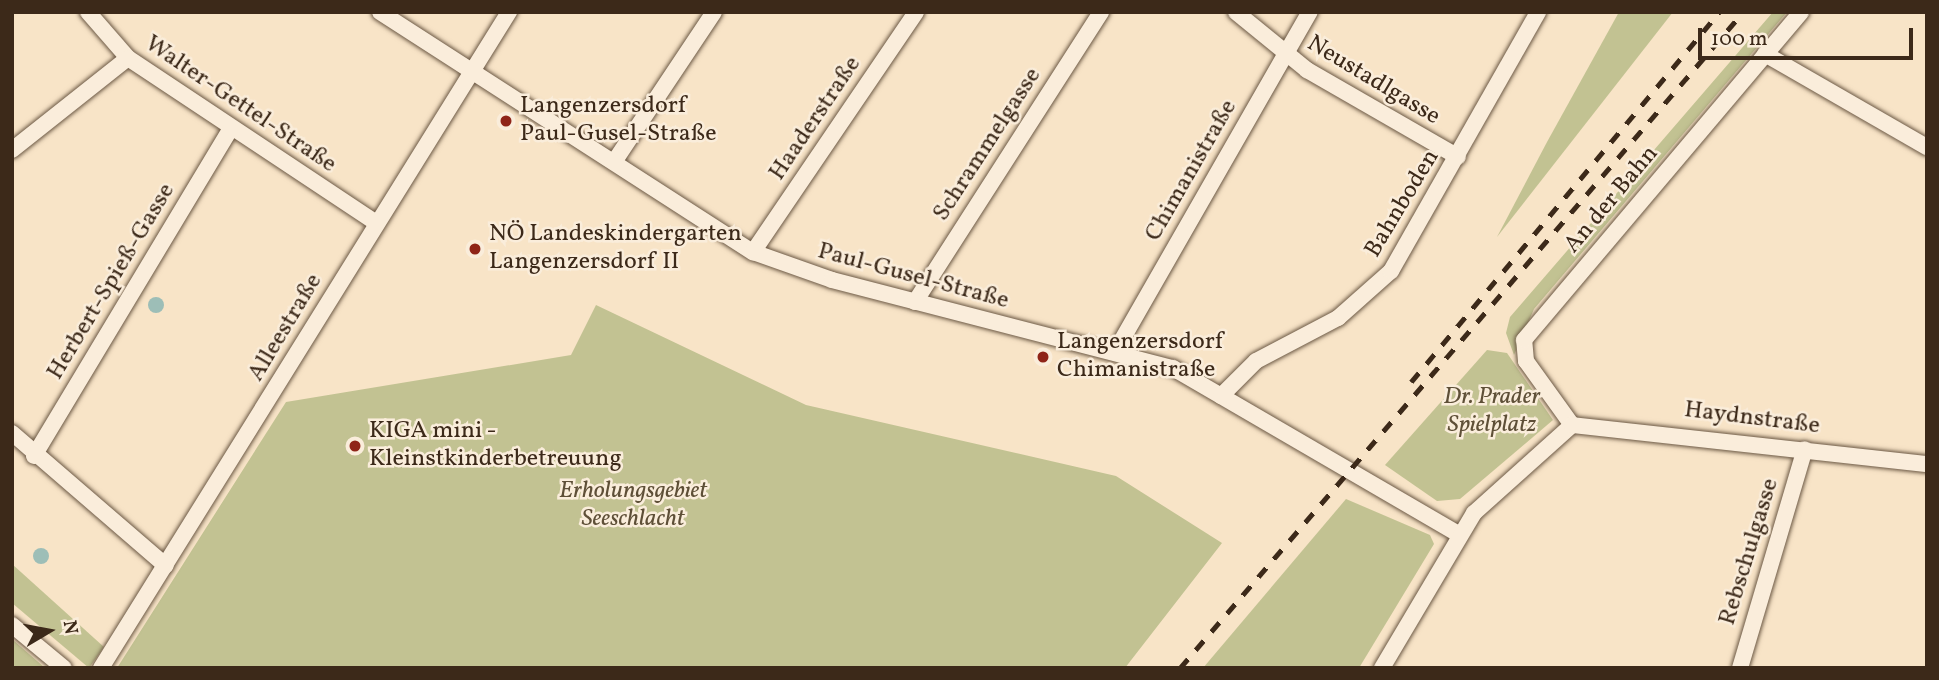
<!DOCTYPE html>
<html>
<head>
<meta charset="utf-8">
<style>
	body { margin:0 }
	#map { position:relative; width:1939px; height:680px; overflow:hidden; background:#f8e4c7; font-family:Vollkorn,serif }
	div>[style] { position:absolute }
	[style*='--x'] { left:calc(var(--x)*1px); top:calc(var(--y)*1px); width:calc(var(--w)*1px); rotate:calc(var(--a)*1deg) }
	.green>* { inset:0; background:#c2c292 }
	.water>* { inset:0; background:#9dbeb7 }
	.round { border-radius:50% }
	.roads { filter:drop-shadow(0 0 2px #6b5844) drop-shadow(0 0 2px #6b5844) }
	.street>* { height:16px; margin:-8px; padding:0 8px; transform-origin:8px; border-radius:8px; background:#faeddb }
	.rail>* { height:4.5px; margin-top:-2.25px; transform-origin:0; background:repeating-linear-gradient(90deg,#3c2919 0 12px,transparent 0 24px) }
	.dots>* { width:19px; height:19px; translate:-50% -50%; box-sizing:border-box; border:4px solid #faeddb; border-radius:50% }
	span { translate:-50% -50%; white-space:nowrap; text-align:center; line-height:1.15; -webkit-text-stroke:5px #faeddb; paint-order:stroke }
	.street-label { font-size:24px; color:#3c2919 }
	.poi-label { font-size:24px; color:#3c2919 }
	.left { translate:0 -50%; text-align:left }
	.park-label { font-size:24px; color:#5e4f37; font-style:italic }
	.frame { position:absolute; inset:0; border:14px solid #3c2919; pointer-events:none }
	.north { position:absolute; left:14px; top:596px; width:70px; height:70px; -webkit-text-stroke:5px #faeddb; paint-order:stroke; rotate:80deg; font-size:19px; font-weight:700; line-height:28px; text-align:center; color:#3c2919 }
	.north::after { content:''; display:block; margin:auto; width:24px; height:32px; background:#3c2919; clip-path:polygon(50% 0,100% 100%,50% 72%,0 100%) }
	.scale { position:absolute; left:1698px; top:28px; width:215px; height:32px; box-sizing:border-box; border:4px solid #3c2919; border-top:0; padding-left:9px; font-size:21px; line-height:24px; white-space:nowrap; color:#3c2919; -webkit-text-stroke:5px #faeddb; paint-order:stroke }
</style>
</head>
<body>
<div id="map">
	<div class="green">
		<i style="clip-path:polygon(1619px 12px,1673px 12px,1497px 237px,1547px 142px)"></i>
		<i style="clip-path:polygon(1773px 12px,1787px 12px,1534px 309px,1514px 355px,1506px 333px,1510px 317px)"></i>
		<i style="clip-path:polygon(596px 305px,806px 405px,1116px 476px,1222px 543px,1125px 668px,117px 668px,286px 402px,571px 355px)"></i>
		<i style="clip-path:polygon(1487px 350px,1507px 353px,1553px 420px,1460px 499px,1437px 501px,1385px 465px)"></i>
		<i style="clip-path:polygon(1346px 499px,1430px 535px,1434px 544px,1359px 668px,1203px 668px)"></i>
		<i style="clip-path:polygon(12px 564px,104px 647px,89px 668px,12px 603px)"></i>
		<i style="clip-path:polygon(12px 639px,45px 668px,12px 668px)"></i>
	</div>
	<div class="water">
		<i class="round" style="left:148px;top:297px;width:16px;height:16px"></i>
		<i class="round" style="left:33px;top:548px;width:16px;height:16px"></i>
	</div>
	<div class="roads">
		<div class="street">
			<i style="--x:88;--y:12;--w:61;--a:49"></i>
			<i style="--x:128;--y:58;--w:298;--a:33.6"></i>
			<i style="--x:380;--y:12;--w:444;--a:32.8"></i>
			<i style="--x:753;--y:252;--w:84;--a:19.5"></i>
			<i style="--x:832;--y:280;--w:352;--a:14.5"></i>
			<i style="--x:1173;--y:368;--w:330;--a:30.2"></i>
			<i style="--x:1236;--y:12;--w:92;--a:39.2"></i>
			<i style="--x:1307;--y:70;--w:174;--a:29.9"></i>
			<i style="--x:1765;--y:54;--w:187;--a:29.9"></i>
			<i style="--x:12;--y:150;--w:148;--a:-38.4"></i>
			<i style="--x:614;--y:162;--w:180;--a:-56.3"></i>
			<i style="--x:753;--y:252;--w:290;--a:-55.8"></i>
			<i style="--x:915;--y:302;--w:345;--a:-57.3"></i>
			<i style="--x:1115;--y:352;--w:392;--a:-60.2"></i>
			<i style="--x:1221;--y:396;--w:49;--a:-45"></i>
			<i style="--x:1256;--y:361;--w:93;--a:-27.7"></i>
			<i style="--x:1338;--y:318;--w:71;--a:-41.6"></i>
			<i style="--x:1391;--y:271;--w:298;--a:-60.4"></i>
			<i style="--x:1572;--y:425;--w:79;--a:-125.7"></i>
			<i style="--x:1526;--y:361;--w:21;--a:-95"></i>
			<i style="--x:1524;--y:340;--w:429;--a:-49.8"></i>
			<i style="--x:12;--y:433;--w:203;--a:40.8"></i>
			<i style="--x:34;--y:456;--w:379;--a:-59"></i>
			<i style="--x:12;--y:625;--w:67;--a:39.6"></i>
			<i style="--x:101;--y:668;--w:773;--a:-58.12"></i>
			<i style="--x:1382;--y:668;--w:180;--a:-59.3"></i>
			<i style="--x:1474;--y:513;--w:132;--a:-41.9"></i>
			<i style="--x:1572;--y:425;--w:357;--a:6.3"></i>
			<i style="--x:1740;--y:668;--w:228;--a:-73.5"></i>
		</div>
	</div>
	<div class="rail">
		<i style="--x:1411;--y:382;--w:481;--a:-50.2"></i>
		<i style="--x:1180;--y:668;--w:864;--a:-49.36"></i>
	</div>
	<div class="dots">
		<i style="left:506px;top:121px;background:#8f2418"></i>
		<i style="left:475px;top:249px;background:#8f2418"></i>
		<i style="left:1043px;top:357px;background:#8f2418"></i>
		<i style="left:355px;top:446px;background:#8f2418"></i>
	</div>
	<div class="street-label">
		<span style="left:1373px;top:81px;rotate:31deg">Neustadlgasse</span>
		<span style="left:240px;top:105px;rotate:34deg">Walter-Gettel-Straße</span>
		<span style="left:816px;top:119px;rotate:-56deg">Haaderstraße</span>
		<span style="left:988px;top:145px;rotate:-57deg">Schrammelgasse</span>
		<span style="left:1192px;top:171px;rotate:-60deg">Chimanistraße</span>
		<span style="left:1612px;top:200px;rotate:-50deg">An der Bahn</span>
		<span style="left:1403px;top:204px;rotate:-59deg">Bahnboden</span>
		<span style="left:913px;top:277px;rotate:15deg">Paul-Gusel-Straße</span>
		<span style="left:112px;top:282px;rotate:-59deg">Herbert-Spieß-Gasse</span>
		<span style="left:286px;top:328px;rotate:-59deg">Alleestraße</span>
		<span style="left:1752px;top:419px;rotate:7deg">Haydnstraße</span>
		<span style="left:1750px;top:552px;rotate:-73deg">Rebschulgasse</span>
	</div>
	<div class="poi-label">
		<span class="left" style="left:520px;top:121px">Langenzersdorf<br>Paul-Gusel-Straße</span>
		<span class="left" style="left:489px;top:249px">NÖ Landeskindergarten<br>Langenzersdorf II</span>
		<span class="left" style="left:1057px;top:357px">Langenzersdorf<br>Chimanistraße</span>
		<span class="left" style="left:369px;top:446px">KIGA mini -<br>Kleinstkinderbetreuung</span>
	</div>
	<div class="park-label">
		<span style="left:1492px;top:412px">Dr. Prader<br>Spielplatz</span>
		<span style="left:633px;top:506px">Erholungsgebiet<br>Seeschlacht</span>
	</div>
	<div class="frame"></div>
	<div class="north">N</div>
	<div class="scale">100 m</div>
</div>
</body>
</html>
